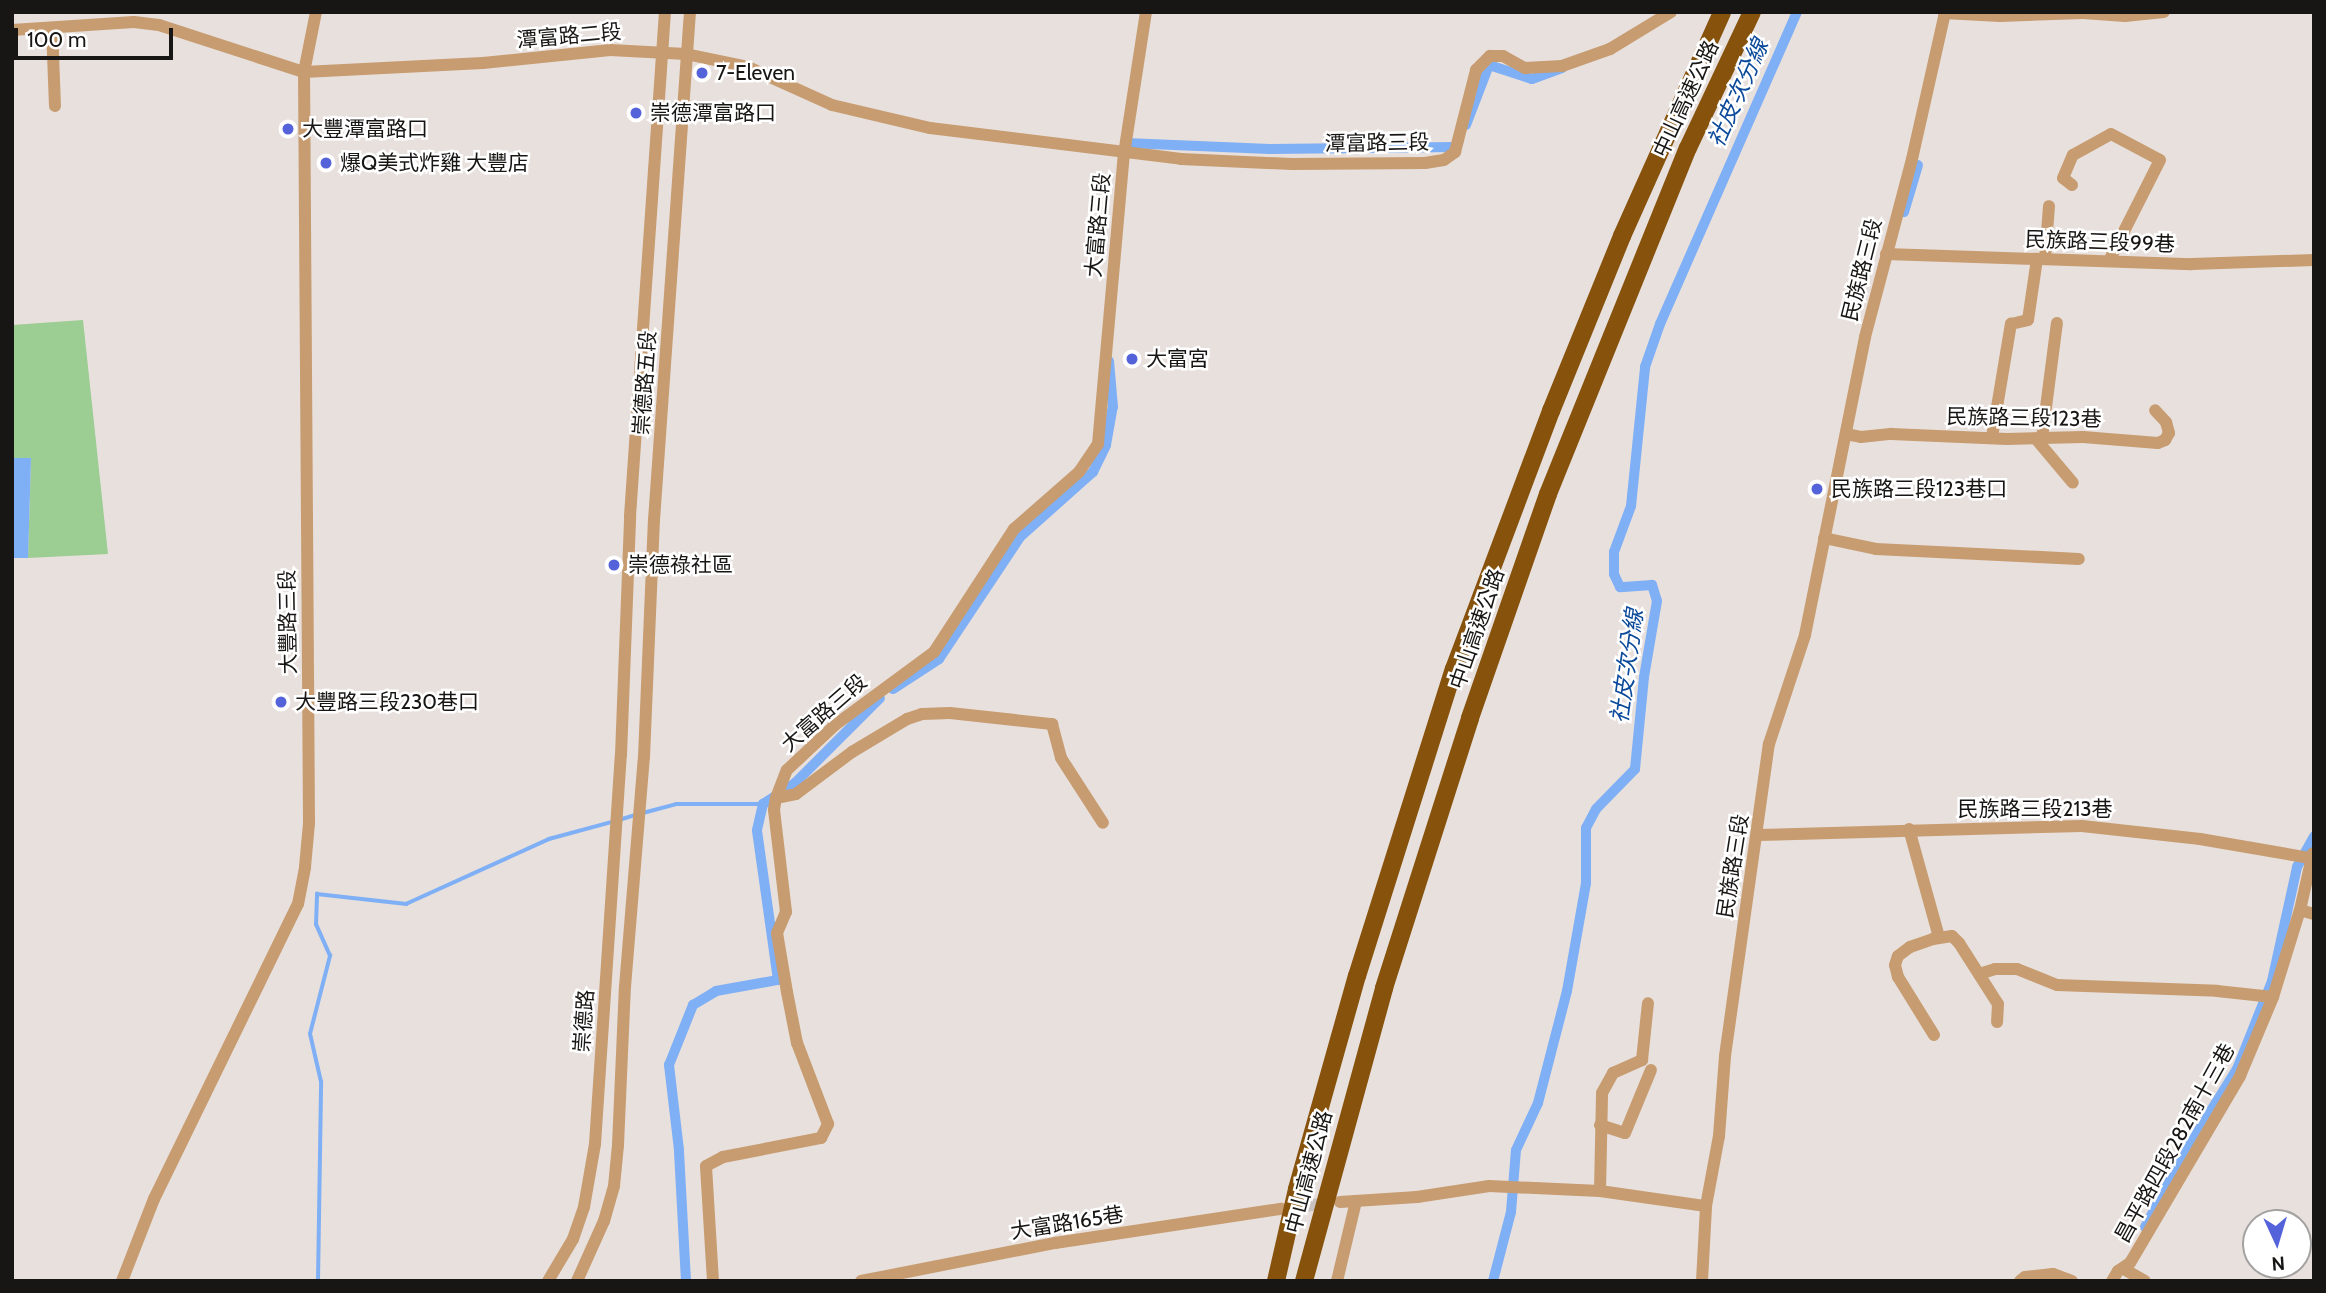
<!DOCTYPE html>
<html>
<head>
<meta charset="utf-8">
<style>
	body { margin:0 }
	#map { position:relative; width:2326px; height:1293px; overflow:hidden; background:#e8e0dd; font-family:Cabin,"Noto Sans TC",sans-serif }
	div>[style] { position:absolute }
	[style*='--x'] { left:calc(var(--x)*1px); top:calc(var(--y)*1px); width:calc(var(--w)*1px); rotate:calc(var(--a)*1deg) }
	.green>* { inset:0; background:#9ccd93 }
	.water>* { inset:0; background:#7faff5 }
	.stream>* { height:3.5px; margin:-1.75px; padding:0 1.75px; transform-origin:1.75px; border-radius:1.75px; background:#7faff5 }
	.canal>* { height:10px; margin:-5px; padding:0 5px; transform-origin:5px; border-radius:5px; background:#7faff5 }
	.minor-tunnel>* { height:12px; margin-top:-6px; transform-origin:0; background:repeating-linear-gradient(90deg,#c9c2bf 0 12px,transparent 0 18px) }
	.minor>* { height:12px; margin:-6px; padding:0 6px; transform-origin:6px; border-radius:6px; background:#c79c70 }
	.highway>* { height:18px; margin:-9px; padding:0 9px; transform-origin:9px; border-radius:9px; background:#87520b }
	.dots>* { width:19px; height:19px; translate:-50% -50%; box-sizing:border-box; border:4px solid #fff; border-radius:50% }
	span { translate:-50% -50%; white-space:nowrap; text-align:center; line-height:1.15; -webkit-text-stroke:5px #fff; paint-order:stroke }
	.street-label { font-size:21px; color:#181615 }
	.poi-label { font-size:21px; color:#181615 }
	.left { translate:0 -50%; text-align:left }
	.water-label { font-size:23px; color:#0b4a9a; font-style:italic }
	.frame { position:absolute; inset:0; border:14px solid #181615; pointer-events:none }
	.north { position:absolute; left:2242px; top:1209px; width:70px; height:70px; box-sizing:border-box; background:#fff; border:2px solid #a3a2a1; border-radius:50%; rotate:176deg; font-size:19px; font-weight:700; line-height:28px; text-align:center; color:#181615 }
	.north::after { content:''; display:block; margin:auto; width:24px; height:32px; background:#5563da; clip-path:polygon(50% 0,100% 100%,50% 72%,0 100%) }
	.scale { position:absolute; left:14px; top:28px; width:159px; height:32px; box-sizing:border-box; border:4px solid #181615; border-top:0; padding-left:9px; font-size:21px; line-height:24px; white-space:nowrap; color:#181615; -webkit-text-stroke:5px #fff; paint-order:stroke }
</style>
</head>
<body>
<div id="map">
	<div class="green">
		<i style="clip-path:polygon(83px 320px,108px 554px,28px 558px,31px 458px,12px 458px,12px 325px)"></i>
	</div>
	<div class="water">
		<i style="clip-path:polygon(12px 458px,31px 458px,28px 558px,12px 558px)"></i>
	</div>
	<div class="stream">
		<i style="--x:643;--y:813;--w:34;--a:-15"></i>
		<i style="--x:676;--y:804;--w:87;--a:0"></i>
		<i style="--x:619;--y:820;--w:17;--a:-17"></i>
		<i style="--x:318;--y:1281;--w:199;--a:-89.1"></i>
		<i style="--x:321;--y:1082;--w:49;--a:-102.9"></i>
		<i style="--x:310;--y:1034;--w:81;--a:-75.6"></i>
		<i style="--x:330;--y:956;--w:34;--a:-114"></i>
		<i style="--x:316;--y:925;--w:31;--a:-88"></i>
		<i style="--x:317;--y:894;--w:90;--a:6.4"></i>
		<i style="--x:406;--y:904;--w:157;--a:-24.4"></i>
		<i style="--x:549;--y:839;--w:65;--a:-15.1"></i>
	</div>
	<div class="canal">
		<i style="--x:1466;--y:125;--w:64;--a:-69"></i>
		<i style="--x:1489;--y:65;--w:45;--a:18"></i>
		<i style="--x:1532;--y:79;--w:32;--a:-20"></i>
		<i style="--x:1125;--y:150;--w:7;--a:-82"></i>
		<i style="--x:1126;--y:143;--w:144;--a:2.4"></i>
		<i style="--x:1270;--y:149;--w:185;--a:-0.6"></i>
		<i style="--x:1455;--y:147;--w:8;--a:-60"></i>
		<i style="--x:1904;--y:212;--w:49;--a:-73.4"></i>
		<i style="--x:893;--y:689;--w:55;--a:-33.1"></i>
		<i style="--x:939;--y:659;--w:146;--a:-56.4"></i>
		<i style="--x:1020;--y:537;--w:98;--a:-41.7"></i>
		<i style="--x:1093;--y:472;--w:30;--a:-64"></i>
		<i style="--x:1106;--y:445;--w:39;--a:-80"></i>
		<i style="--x:1113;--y:407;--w:46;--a:-95"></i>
		<i style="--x:2145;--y:1227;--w:83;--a:-61.9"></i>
		<i style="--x:2184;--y:1154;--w:100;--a:-58.1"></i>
		<i style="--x:2237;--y:1069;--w:95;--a:-68.3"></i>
		<i style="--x:2272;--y:981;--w:117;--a:-77.6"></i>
		<i style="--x:2297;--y:867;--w:35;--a:-61"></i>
		<i style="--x:686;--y:1281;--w:131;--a:-93.1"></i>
		<i style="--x:679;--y:1150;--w:86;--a:-96.7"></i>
		<i style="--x:669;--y:1065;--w:65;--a:-68.2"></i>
		<i style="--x:693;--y:1005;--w:27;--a:-31"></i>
		<i style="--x:716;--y:991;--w:63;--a:-10.1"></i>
		<i style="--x:778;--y:980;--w:151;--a:-98"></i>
		<i style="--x:757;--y:830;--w:27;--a:-77"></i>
		<i style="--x:763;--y:804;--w:38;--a:-33"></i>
		<i style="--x:795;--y:783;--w:120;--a:-45"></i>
		<i style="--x:1493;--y:1281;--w:71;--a:-75.4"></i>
		<i style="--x:1511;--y:1212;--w:62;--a:-85.4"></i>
		<i style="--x:1516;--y:1150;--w:52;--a:-64.9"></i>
		<i style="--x:1538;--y:1103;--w:116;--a:-75.5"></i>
		<i style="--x:1567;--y:991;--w:110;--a:-80"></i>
		<i style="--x:1586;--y:883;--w:55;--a:-90"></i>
		<i style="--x:1586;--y:828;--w:21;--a:-62"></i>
		<i style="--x:1596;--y:809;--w:56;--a:-45.7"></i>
		<i style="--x:1635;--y:769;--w:92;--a:-84.4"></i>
		<i style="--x:1644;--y:677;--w:77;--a:-80.3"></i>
		<i style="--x:1657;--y:601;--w:17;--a:-107"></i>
		<i style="--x:1652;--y:585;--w:32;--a:176"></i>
		<i style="--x:1620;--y:587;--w:14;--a:-115"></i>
		<i style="--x:1614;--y:574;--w:22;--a:-90"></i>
		<i style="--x:1614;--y:552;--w:49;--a:-69.7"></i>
		<i style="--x:1631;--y:506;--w:140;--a:-84.2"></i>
		<i style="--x:1645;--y:367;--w:46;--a:-70.8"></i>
		<i style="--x:1660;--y:324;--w:341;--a:-66.3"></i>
	</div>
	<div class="minor-tunnel">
		<i style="--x:1288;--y:1208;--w:41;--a:-7"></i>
	</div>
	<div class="minor">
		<i style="--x:1944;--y:13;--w:56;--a:3.1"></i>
		<i style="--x:2000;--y:16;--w:83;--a:-2.1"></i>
		<i style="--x:2083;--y:13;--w:42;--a:4.1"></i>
		<i style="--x:2125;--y:16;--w:39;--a:-6"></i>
		<i style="--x:52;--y:28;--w:78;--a:87.8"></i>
		<i style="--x:12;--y:30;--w:122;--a:-3.8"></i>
		<i style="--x:134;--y:22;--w:25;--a:7"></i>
		<i style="--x:159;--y:25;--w:152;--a:18"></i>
		<i style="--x:304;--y:72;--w:179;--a:-2.9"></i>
		<i style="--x:483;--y:63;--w:128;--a:-5.8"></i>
		<i style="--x:610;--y:50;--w:76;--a:3"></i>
		<i style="--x:686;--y:54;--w:63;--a:11.8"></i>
		<i style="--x:748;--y:67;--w:92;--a:24.3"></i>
		<i style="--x:832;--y:105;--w:101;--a:13.2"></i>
		<i style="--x:930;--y:128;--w:253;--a:7"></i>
		<i style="--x:1181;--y:159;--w:111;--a:2.6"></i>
		<i style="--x:1292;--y:164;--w:133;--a:-0.4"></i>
		<i style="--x:1425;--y:163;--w:19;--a:-9"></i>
		<i style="--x:1444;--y:160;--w:14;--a:-36"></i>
		<i style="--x:1455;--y:152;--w:85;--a:-75.6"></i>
		<i style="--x:1476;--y:70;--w:20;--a:-45"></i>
		<i style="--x:1490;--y:56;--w:13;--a:0"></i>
		<i style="--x:1503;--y:56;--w:25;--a:29"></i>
		<i style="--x:1525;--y:68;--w:37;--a:-3"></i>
		<i style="--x:1562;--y:66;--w:51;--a:-19.5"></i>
		<i style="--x:1610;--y:49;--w:71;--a:-31.2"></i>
		<i style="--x:2072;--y:185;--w:11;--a:-142"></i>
		<i style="--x:2063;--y:178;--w:25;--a:-67"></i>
		<i style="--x:2073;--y:155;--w:43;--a:-28.9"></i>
		<i style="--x:2111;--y:134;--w:55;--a:28"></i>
		<i style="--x:2160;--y:160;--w:113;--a:116.8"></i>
		<i style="--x:1886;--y:254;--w:306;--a:1.9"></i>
		<i style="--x:2192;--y:264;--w:122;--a:-1.9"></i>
		<i style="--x:2045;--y:259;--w:53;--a:-85.7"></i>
		<i style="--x:1846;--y:434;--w:15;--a:11"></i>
		<i style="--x:1861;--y:437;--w:30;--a:-6"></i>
		<i style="--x:1891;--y:434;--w:116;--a:2.5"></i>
		<i style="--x:2007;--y:439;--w:76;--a:-1.5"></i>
		<i style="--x:2083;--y:437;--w:75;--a:4.6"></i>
		<i style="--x:2158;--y:443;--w:8;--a:-23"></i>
		<i style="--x:2165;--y:440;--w:8;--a:-60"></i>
		<i style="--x:2169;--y:433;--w:11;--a:-105"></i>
		<i style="--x:2166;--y:422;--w:16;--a:-133"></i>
		<i style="--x:1992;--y:437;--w:115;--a:-80.5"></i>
		<i style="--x:2011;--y:324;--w:17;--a:-13"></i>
		<i style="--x:2028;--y:320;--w:62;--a:-81.6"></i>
		<i style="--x:2042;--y:438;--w:116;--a:-82.6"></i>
		<i style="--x:2036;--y:439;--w:57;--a:49.9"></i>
		<i style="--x:1824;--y:538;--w:53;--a:11.9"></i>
		<i style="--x:1876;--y:549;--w:203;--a:2.8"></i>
		<i style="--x:776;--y:798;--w:20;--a:-11"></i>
		<i style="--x:796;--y:794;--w:70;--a:-36.9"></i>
		<i style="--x:852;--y:752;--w:64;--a:-31"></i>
		<i style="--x:907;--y:719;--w:16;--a:-18"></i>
		<i style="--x:922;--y:714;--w:28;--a:-2"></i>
		<i style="--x:950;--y:713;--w:103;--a:6.2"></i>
		<i style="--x:1052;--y:724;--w:35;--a:75"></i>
		<i style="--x:1061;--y:758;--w:77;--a:57.1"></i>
		<i style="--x:1909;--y:829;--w:112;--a:74.5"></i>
		<i style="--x:1758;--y:835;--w:324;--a:-1.6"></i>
		<i style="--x:2082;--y:826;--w:119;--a:6.3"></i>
		<i style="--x:2200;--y:839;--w:112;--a:9.8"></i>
		<i style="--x:2300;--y:910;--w:15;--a:16"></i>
		<i style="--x:1979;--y:974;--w:17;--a:-17"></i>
		<i style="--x:1995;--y:969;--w:22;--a:0"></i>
		<i style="--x:2017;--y:969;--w:43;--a:21.8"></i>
		<i style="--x:2057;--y:985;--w:160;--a:2.1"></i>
		<i style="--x:2217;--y:991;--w:56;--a:6.1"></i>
		<i style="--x:1934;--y:1035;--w:68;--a:-121.8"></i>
		<i style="--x:1898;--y:977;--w:12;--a:-104"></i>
		<i style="--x:1895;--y:965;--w:9;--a:-72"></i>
		<i style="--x:1898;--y:956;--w:15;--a:-37"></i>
		<i style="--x:1910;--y:947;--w:24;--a:-19"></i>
		<i style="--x:1933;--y:939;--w:19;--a:-9"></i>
		<i style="--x:1952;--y:936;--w:10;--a:45"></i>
		<i style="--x:1959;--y:943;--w:72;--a:57.4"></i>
		<i style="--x:1998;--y:1004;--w:18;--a:93"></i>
		<i style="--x:1600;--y:1125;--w:26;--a:18"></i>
		<i style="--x:1625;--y:1133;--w:68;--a:-67.6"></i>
		<i style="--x:1600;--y:1191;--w:98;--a:-88.8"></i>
		<i style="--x:1602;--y:1093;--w:23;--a:-61"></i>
		<i style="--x:1613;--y:1073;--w:32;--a:-24"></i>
		<i style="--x:1642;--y:1060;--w:57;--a:-84"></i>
		<i style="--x:1340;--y:1202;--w:77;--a:-3.7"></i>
		<i style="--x:1417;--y:1197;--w:73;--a:-8.7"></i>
		<i style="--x:1489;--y:1186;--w:111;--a:2.6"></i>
		<i style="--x:1600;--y:1191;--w:107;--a:8.1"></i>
		<i style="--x:2124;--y:1269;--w:24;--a:30"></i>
		<i style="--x:122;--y:1281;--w:88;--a:-68.7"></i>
		<i style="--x:154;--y:1199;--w:328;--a:-64"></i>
		<i style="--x:298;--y:904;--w:38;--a:-79"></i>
		<i style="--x:305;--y:867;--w:44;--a:-84.8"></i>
		<i style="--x:309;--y:823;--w:751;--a:-90.38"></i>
		<i style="--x:304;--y:72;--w:61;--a:-78.7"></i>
		<i style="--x:548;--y:1281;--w:49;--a:-59.2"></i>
		<i style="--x:573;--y:1239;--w:34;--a:-71"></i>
		<i style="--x:584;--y:1207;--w:64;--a:-80.1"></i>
		<i style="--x:595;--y:1144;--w:390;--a:-86.2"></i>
		<i style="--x:621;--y:755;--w:239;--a:-87.8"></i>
		<i style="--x:630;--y:516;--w:505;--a:-86.03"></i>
		<i style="--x:577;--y:1281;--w:66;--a:-65.8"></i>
		<i style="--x:604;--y:1221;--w:36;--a:-74"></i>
		<i style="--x:614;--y:1186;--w:41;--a:-84.4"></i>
		<i style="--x:618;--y:1145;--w:158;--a:-87.5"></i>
		<i style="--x:625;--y:987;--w:231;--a:-85.3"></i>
		<i style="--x:644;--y:757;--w:237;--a:-87.6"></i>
		<i style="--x:654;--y:520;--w:509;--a:-85.95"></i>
		<i style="--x:713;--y:1281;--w:115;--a:-93.5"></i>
		<i style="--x:706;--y:1166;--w:19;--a:-28"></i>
		<i style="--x:723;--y:1157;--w:100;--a:-11"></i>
		<i style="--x:821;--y:1138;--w:16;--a:-63"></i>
		<i style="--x:828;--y:1124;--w:87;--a:-110.9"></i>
		<i style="--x:797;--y:1043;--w:52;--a:-101.1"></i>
		<i style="--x:787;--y:992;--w:60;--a:-99.6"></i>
		<i style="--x:777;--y:933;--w:23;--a:-67"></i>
		<i style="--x:786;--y:912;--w:103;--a:-96.7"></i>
		<i style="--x:774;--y:810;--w:12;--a:-81"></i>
		<i style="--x:776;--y:798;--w:30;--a:-69"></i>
		<i style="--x:787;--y:770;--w:66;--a:-43.2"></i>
		<i style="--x:835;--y:725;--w:123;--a:-36.4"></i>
		<i style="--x:934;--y:652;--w:147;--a:-57"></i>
		<i style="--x:1014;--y:529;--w:86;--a:-41.2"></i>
		<i style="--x:1079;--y:472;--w:34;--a:-56"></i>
		<i style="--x:1098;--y:444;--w:291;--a:-84.9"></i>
		<i style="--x:1124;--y:154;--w:144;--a:-81.2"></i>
		<i style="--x:861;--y:1281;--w:198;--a:-11.1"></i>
		<i style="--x:1055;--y:1243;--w:229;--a:-8.6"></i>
		<i style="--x:1337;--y:1281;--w:82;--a:-76.6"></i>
		<i style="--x:1702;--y:1281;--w:75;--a:-86.9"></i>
		<i style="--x:1706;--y:1206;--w:71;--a:-79.5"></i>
		<i style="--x:1719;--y:1136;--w:80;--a:-85.7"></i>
		<i style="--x:1725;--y:1056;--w:315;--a:-82"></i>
		<i style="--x:1769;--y:744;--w:115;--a:-71.7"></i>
		<i style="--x:1805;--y:635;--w:304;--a:-78.6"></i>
		<i style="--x:1865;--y:337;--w:184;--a:-75.2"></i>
		<i style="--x:1912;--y:159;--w:151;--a:-77.3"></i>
		<i style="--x:2020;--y:1281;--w:6;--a:-39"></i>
		<i style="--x:2025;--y:1277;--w:28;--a:-6"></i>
		<i style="--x:2053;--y:1274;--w:20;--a:20"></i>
		<i style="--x:2112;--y:1281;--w:12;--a:-59"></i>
		<i style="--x:2118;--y:1271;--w:14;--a:-34"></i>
		<i style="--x:2130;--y:1263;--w:217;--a:-59.5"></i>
		<i style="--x:2240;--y:1076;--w:86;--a:-67.3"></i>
		<i style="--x:2273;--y:997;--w:91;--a:-72.8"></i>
		<i style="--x:2300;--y:910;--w:58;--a:-77.2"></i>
	</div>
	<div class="highway">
		<i style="--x:1276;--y:1281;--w:94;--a:-77.1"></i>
		<i style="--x:1297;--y:1189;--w:221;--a:-74.3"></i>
		<i style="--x:1357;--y:976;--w:322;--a:-72.5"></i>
		<i style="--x:1454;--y:669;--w:276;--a:-69.4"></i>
		<i style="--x:1551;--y:411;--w:189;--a:-67.9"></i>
		<i style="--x:1622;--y:236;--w:245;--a:-65.9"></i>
		<i style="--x:1304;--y:1281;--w:304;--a:-74.7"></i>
		<i style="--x:1384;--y:988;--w:283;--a:-72.3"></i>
		<i style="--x:1470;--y:718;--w:237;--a:-70.8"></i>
		<i style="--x:1548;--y:494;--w:373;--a:-68"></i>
		<i style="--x:1688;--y:148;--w:150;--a:-64.8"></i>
	</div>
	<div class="dots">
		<i style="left:702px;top:73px;background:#5563da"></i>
		<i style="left:636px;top:113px;background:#5563da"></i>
		<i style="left:288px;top:129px;background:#5563da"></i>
		<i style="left:326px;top:163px;background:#5563da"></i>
		<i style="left:1132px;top:359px;background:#5563da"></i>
		<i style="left:1817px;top:489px;background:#5563da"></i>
		<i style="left:614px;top:565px;background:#5563da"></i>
		<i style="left:281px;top:702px;background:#5563da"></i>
	</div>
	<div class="street-label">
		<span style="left:569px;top:36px;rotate:-5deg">潭富路二段</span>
		<span style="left:1686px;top:99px;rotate:-65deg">中山高速公路</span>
		<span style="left:1377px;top:143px;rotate:-1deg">潭富路三段</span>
		<span style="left:1098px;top:225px;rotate:-85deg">大富路三段</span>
		<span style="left:2100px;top:242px;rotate:2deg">民族路三段99巷</span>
		<span style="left:1862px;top:270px;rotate:-76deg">民族路三段</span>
		<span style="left:645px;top:383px;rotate:-86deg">崇德路五段</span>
		<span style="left:2024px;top:418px;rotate:1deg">民族路三段123巷</span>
		<span style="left:288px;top:622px;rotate:-91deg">大豐路三段</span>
		<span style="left:1477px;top:629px;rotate:-71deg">中山高速公路</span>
		<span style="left:824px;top:713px;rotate:-41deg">大富路三段</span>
		<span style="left:2035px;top:809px">民族路三段213巷</span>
		<span style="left:1733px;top:866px;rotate:-81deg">民族路三段</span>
		<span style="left:584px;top:1021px;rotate:-86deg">崇德路</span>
		<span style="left:2175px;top:1143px;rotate:-61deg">昌平路四段282南十三巷</span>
		<span style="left:1309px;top:1172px;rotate:-75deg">中山高速公路</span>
		<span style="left:1067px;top:1223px;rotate:-9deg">大富路165巷</span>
	</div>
	<div class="poi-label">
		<span class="left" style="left:716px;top:73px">7-Eleven</span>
		<span class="left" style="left:650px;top:113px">崇德潭富路口</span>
		<span class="left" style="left:302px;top:129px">大豐潭富路口</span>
		<span class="left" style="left:340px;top:163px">爆Q美式炸雞 大豐店</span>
		<span class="left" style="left:1146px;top:359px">大富宮</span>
		<span class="left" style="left:1831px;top:489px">民族路三段123巷口</span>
		<span class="left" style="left:628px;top:565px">崇德祿社區</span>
		<span class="left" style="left:295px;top:702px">大豐路三段230巷口</span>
	</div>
	<div class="water-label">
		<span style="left:1738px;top:93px;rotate:-66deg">社皮次分線</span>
		<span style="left:1627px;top:666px;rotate:-82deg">社皮次分線</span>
	</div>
	<div class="frame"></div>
	<div class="north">N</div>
	<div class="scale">100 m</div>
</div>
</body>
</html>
